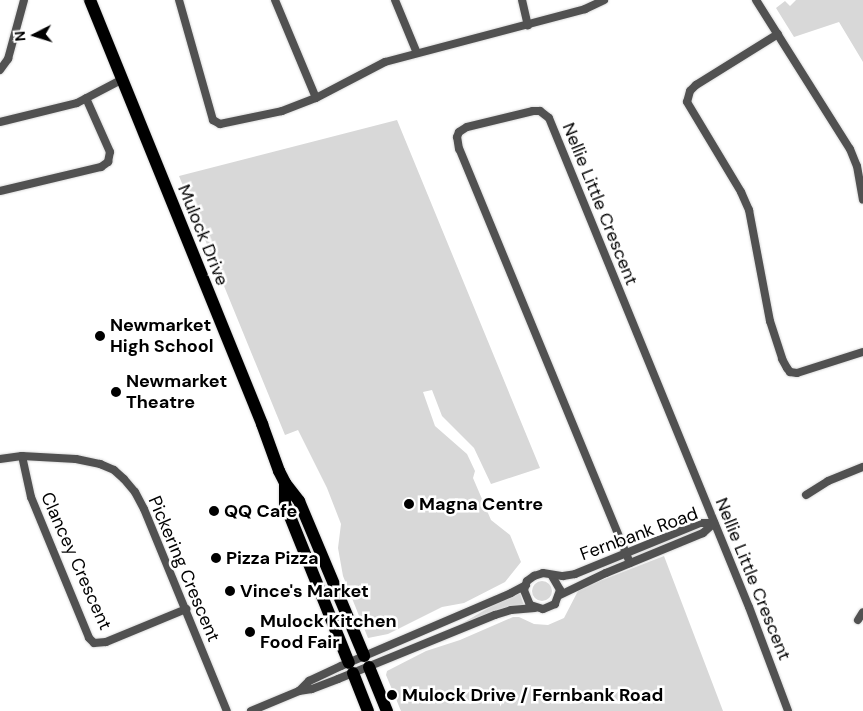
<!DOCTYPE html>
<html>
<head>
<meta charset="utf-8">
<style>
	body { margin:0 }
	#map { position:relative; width:863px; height:711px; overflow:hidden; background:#fff; font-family:"DM Sans",sans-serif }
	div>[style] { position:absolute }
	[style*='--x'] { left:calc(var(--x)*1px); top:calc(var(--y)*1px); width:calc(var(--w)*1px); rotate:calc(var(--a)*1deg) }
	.green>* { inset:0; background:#d8d8d8 }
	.round { border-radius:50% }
	.roads { filter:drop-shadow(0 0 1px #dbdbdb) drop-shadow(0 0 1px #dbdbdb) }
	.street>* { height:8px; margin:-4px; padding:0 4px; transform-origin:4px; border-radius:4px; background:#515151 }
	.primary>* { height:12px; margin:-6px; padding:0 6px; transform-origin:6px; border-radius:6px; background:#000 }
	.dots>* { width:14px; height:14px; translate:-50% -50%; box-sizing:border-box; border:2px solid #fff; border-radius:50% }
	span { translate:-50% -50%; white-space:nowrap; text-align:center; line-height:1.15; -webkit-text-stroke:5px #fff; paint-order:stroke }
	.street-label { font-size:18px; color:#000 }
	.poi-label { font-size:18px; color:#000; font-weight:700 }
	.left { translate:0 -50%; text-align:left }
	.north { position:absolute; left:10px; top:10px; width:50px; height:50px; -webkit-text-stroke:4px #fff; paint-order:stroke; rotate:265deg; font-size:14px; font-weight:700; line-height:20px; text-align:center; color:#000 }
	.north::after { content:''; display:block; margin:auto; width:18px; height:22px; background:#000; clip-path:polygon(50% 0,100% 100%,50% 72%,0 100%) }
</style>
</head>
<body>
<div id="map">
	<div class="green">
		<i style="clip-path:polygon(796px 0,863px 0,863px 62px,839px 22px,794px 37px,776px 8px,785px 1px,790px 6px)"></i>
		<i style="clip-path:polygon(397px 120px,540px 468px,491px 484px,474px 448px,442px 416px,432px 390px,423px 392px,435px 426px,467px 454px,475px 471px,473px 478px,491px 520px,510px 535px,521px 562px,505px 582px,464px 603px,442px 607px,388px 634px,368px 638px,343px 576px,338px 548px,341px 524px,327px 488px,298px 430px,285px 435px,179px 176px)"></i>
		<i style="clip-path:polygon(664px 556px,723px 711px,401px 711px,386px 675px,387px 671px,426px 651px,460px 640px,513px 617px,519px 617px,534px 624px,548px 625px,564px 618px,579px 589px)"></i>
		<i class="round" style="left:532px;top:581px;width:20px;height:20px"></i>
		<i style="clip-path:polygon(520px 593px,524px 606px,503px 608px,451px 630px,495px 604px)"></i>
	</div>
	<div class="roads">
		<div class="street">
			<i style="--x:179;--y:0;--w:125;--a:74.2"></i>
			<i style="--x:213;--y:120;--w:8;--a:30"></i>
			<i style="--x:220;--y:124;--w:63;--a:-11.8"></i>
			<i style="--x:282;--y:111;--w:36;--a:-21"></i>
			<i style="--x:316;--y:98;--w:78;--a:-27.6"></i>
			<i style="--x:385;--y:62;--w:207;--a:-14.8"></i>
			<i style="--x:585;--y:9;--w:21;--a:-25"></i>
			<i style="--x:275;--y:0;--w:106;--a:67.3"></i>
			<i style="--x:395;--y:0;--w:57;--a:67.5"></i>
			<i style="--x:522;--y:0;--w:26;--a:77"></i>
			<i style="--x:756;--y:0;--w:176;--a:57.8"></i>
			<i style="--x:850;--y:149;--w:18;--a:68"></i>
			<i style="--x:857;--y:166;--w:34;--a:80"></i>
			<i style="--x:778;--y:34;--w:97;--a:148.1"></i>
			<i style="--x:696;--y:85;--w:8;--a:135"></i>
			<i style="--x:690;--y:91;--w:11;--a:105"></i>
			<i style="--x:687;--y:102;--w:105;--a:59"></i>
			<i style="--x:741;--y:192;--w:20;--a:66"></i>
			<i style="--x:749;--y:210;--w:113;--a:79.3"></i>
			<i style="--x:770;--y:321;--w:40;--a:72"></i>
			<i style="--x:782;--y:359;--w:10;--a:61"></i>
			<i style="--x:787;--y:368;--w:5;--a:53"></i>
			<i style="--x:790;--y:372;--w:7;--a:8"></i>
			<i style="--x:797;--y:373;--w:69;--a:-17.7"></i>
			<i style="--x:0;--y:70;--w:14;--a:-54"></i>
			<i style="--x:8;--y:59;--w:61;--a:-74.8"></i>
			<i style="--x:0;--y:122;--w:79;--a:-13.9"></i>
			<i style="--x:77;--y:103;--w:52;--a:-27.6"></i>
			<i style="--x:0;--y:191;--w:104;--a:-13.4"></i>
			<i style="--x:101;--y:167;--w:9;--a:-36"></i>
			<i style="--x:108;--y:162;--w:10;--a:-79"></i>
			<i style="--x:110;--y:152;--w:59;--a:-114"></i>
			<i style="--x:22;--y:456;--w:42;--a:77.6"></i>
			<i style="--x:31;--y:497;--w:152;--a:67.6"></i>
			<i style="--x:89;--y:638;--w:7;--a:45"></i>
			<i style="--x:94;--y:643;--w:12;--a:-5"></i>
			<i style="--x:106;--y:642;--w:87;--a:-22.4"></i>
			<i style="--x:0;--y:459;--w:22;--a:-8"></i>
			<i style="--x:22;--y:456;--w:54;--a:3.2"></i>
			<i style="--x:76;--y:459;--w:25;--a:12"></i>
			<i style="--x:100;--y:464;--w:15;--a:23"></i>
			<i style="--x:114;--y:470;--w:13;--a:42"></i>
			<i style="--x:124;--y:479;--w:17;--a:50"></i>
			<i style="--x:135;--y:492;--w:19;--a:62"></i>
			<i style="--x:144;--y:509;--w:218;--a:67.7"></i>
			<i style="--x:806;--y:495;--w:26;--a:-32"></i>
			<i style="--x:828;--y:481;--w:38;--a:-22"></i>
			<i style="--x:630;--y:563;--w:448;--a:-112.4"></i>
			<i style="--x:459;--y:149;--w:12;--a:-99"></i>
			<i style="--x:457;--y:137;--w:5;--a:-68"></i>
			<i style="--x:459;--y:132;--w:9;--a:-32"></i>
			<i style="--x:467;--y:127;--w:68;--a:-13.6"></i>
			<i style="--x:533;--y:111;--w:7;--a:0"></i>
			<i style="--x:540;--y:111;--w:11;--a:38"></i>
			<i style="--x:549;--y:118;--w:528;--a:67.76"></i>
			<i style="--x:749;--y:607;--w:111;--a:69.4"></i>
			<i style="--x:552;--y:576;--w:16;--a:60"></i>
			<i style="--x:560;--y:590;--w:15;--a:110"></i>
			<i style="--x:555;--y:604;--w:13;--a:157"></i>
			<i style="--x:543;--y:609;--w:14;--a:-163"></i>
			<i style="--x:530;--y:605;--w:16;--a:-112"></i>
			<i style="--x:524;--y:590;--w:9;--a:-72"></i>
			<i style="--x:527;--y:581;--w:9;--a:-36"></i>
			<i style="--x:534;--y:576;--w:9;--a:-18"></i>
			<i style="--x:543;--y:573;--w:20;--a:9"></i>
			<i style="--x:563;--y:576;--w:12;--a:-9"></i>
			<i style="--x:575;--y:574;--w:135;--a:-22.2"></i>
			<i style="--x:700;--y:523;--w:14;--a:0"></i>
			<i style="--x:560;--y:595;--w:51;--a:-25.6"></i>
			<i style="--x:606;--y:573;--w:105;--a:-22.4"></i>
			<i style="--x:703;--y:533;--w:15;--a:-42"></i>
			<i style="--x:858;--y:620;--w:9;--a:-58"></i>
			<i style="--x:299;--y:691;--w:14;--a:-45"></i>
			<i style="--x:309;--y:681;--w:35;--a:-25"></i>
			<i style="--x:341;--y:666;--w:185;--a:-23.2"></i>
			<i style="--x:511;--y:593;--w:17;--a:-28"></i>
			<i style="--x:251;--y:711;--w:52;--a:-22.6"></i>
			<i style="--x:299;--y:691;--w:13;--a:-9"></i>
			<i style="--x:312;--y:689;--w:28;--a:-21"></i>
			<i style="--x:338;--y:679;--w:170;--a:-22.2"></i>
			<i style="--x:495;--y:615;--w:17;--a:-17"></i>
			<i style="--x:511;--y:610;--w:24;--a:-5"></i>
		</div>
		<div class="primary">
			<i style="--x:90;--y:0;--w:458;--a:67.9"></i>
			<i style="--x:262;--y:424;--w:50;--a:70.1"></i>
			<i style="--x:279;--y:471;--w:13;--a:63"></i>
			<i style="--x:285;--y:483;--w:23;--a:52"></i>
			<i style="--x:299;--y:501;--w:168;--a:67.2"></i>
			<i style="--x:285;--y:483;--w:21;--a:90"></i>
			<i style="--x:285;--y:504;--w:171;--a:68.1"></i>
			<i style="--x:369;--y:667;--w:48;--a:67.8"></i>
			<i style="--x:353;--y:673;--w:41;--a:68.5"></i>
		</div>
	</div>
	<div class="dots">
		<i style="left:100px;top:336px;background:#000"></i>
		<i style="left:116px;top:392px;background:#000"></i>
		<i style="left:409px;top:504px;background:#000"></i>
		<i style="left:214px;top:511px;background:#000"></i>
		<i style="left:216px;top:558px;background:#000"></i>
		<i style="left:230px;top:591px;background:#000"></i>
		<i style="left:250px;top:632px;background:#000"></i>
		<i style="left:392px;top:695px;background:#000"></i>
	</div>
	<div class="street-label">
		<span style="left:600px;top:204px;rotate:68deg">Nellie Little Crescent</span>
		<span style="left:203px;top:235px;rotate:68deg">Mulock Drive</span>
		<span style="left:639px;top:534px;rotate:-20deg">Fernbank Road</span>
		<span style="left:76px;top:561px;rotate:66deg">Clancey Crescent</span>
		<span style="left:184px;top:569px;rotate:67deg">Pickering Crescent</span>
		<span style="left:753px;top:579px;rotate:68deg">Nellie Little Crescent</span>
	</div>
	<div class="poi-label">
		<span class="left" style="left:110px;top:336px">Newmarket<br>High School</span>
		<span class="left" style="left:126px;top:392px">Newmarket<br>Theatre</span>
		<span class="left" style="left:419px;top:504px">Magna Centre</span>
		<span class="left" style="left:224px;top:511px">QQ Cafe</span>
		<span class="left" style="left:226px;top:558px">Pizza Pizza</span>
		<span class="left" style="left:240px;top:591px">Vince's Market</span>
		<span class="left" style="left:260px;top:632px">Mulock Kitchen<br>Food Fair</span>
		<span class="left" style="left:402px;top:695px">Mulock Drive / Fernbank Road</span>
	</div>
	<div class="north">N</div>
</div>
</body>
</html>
